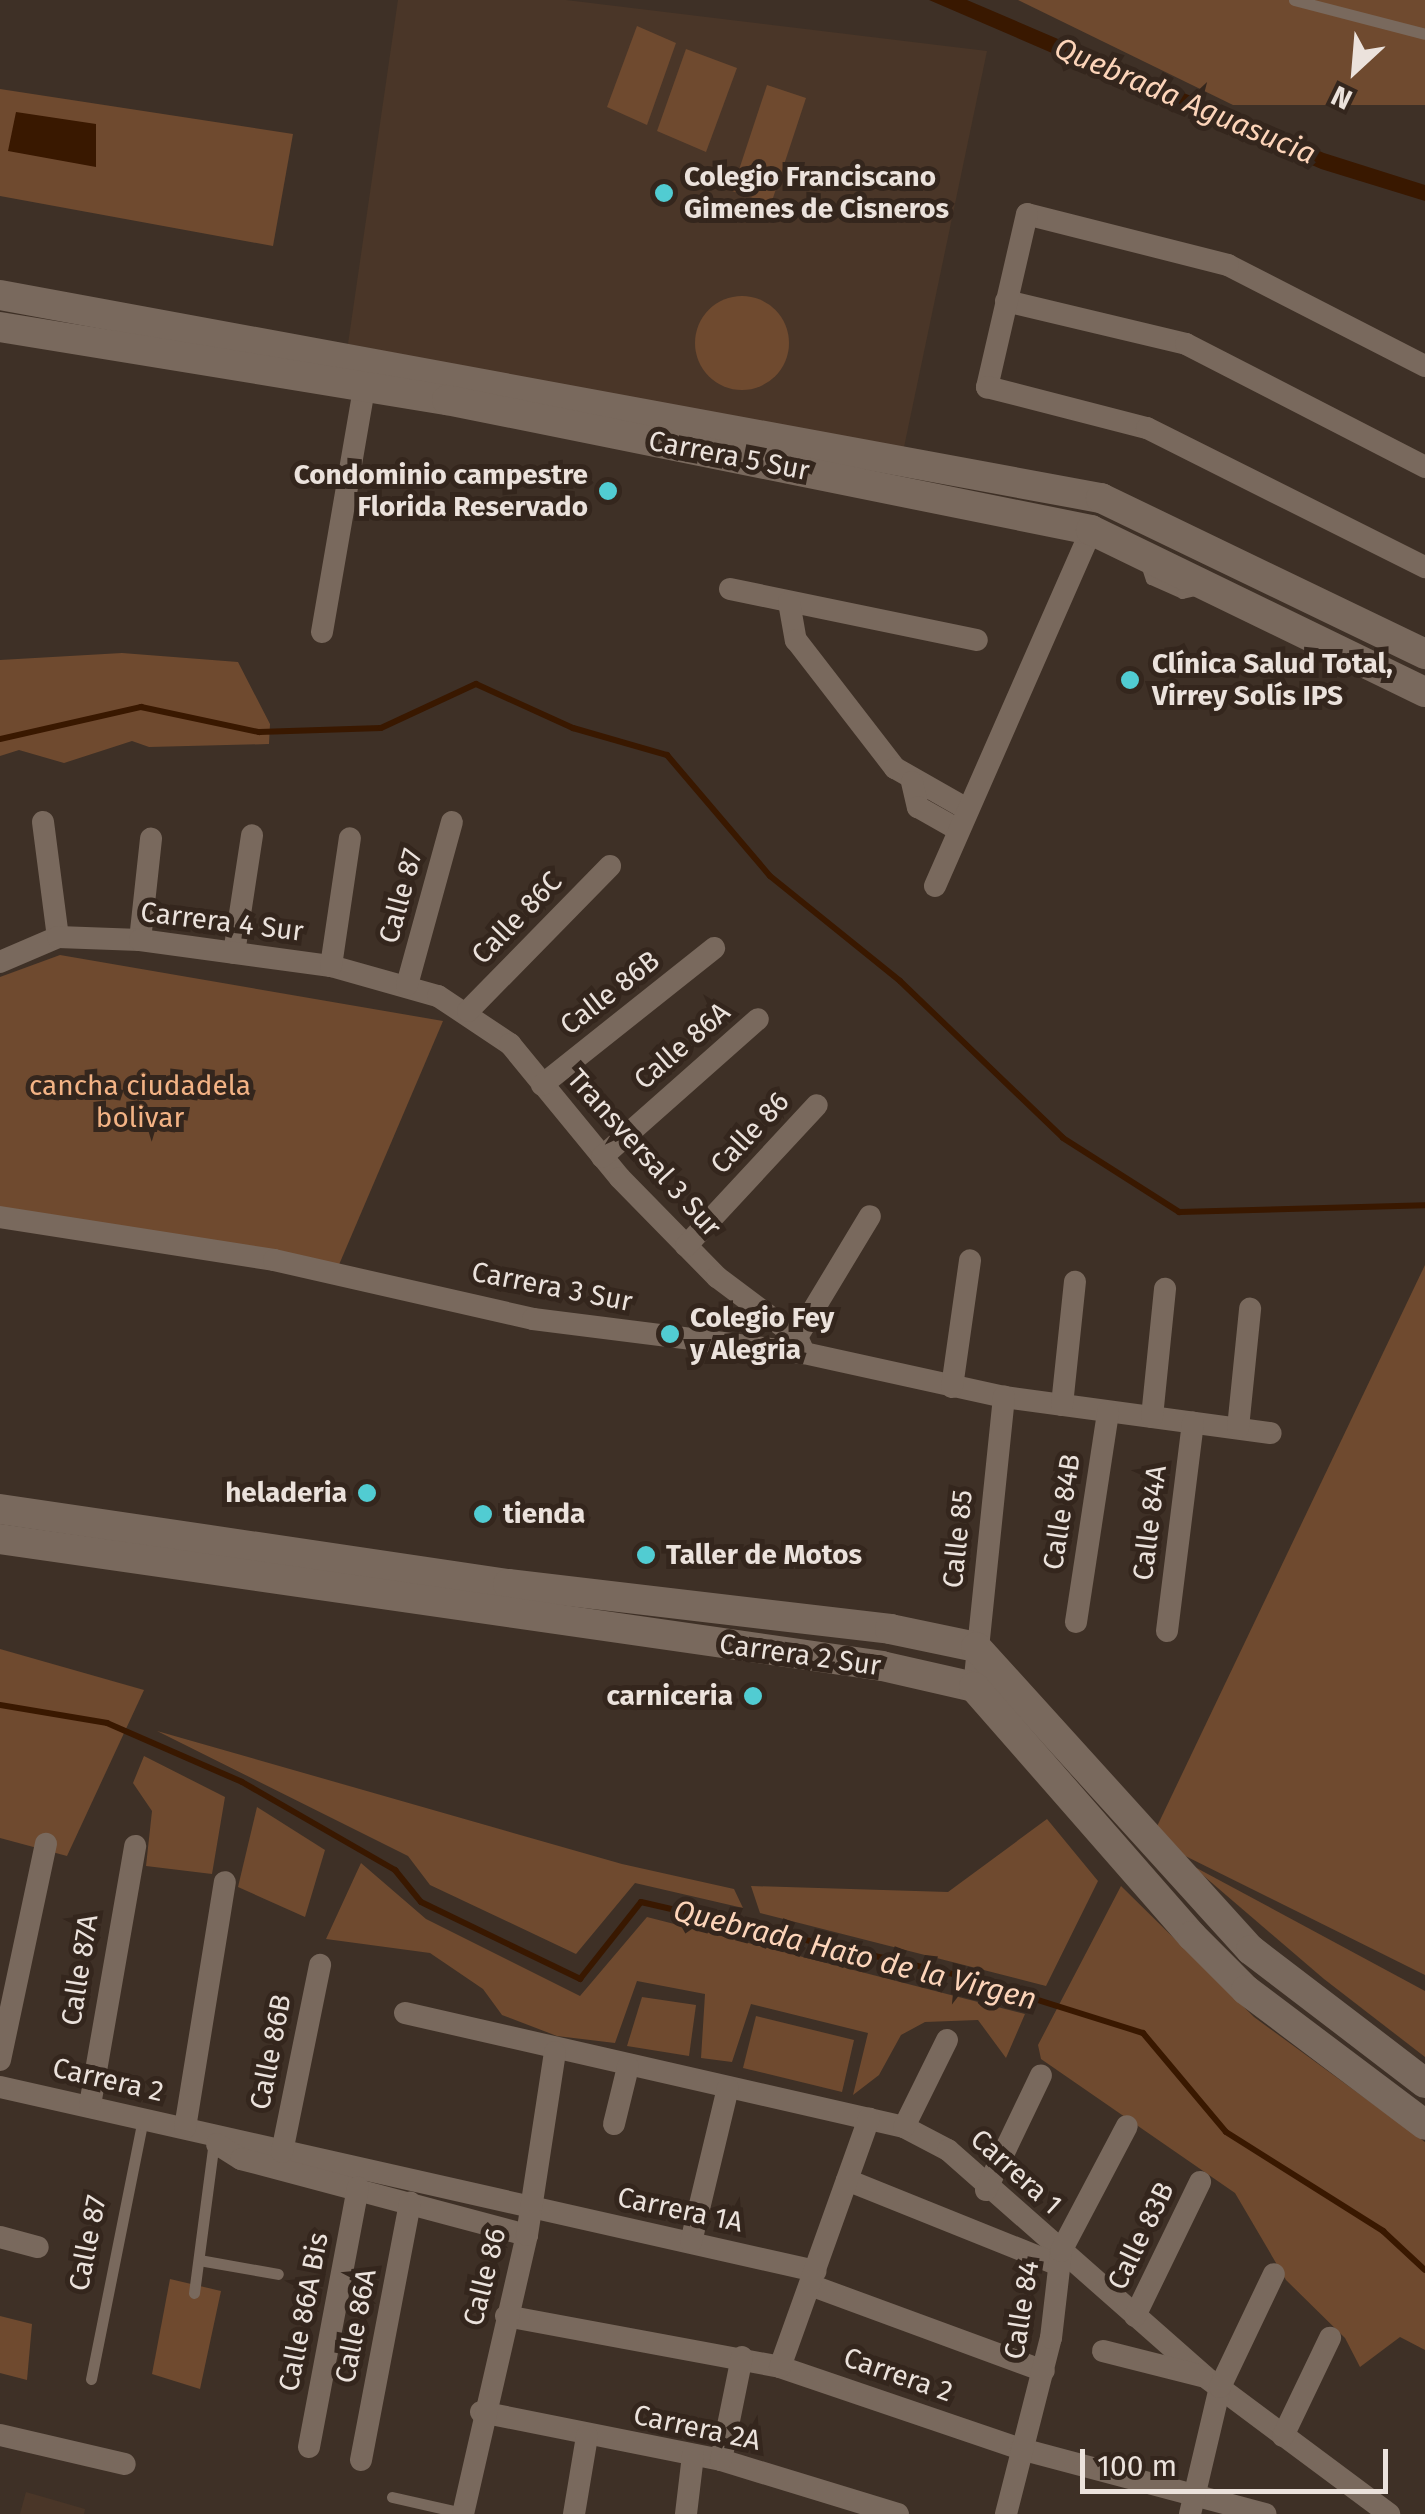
<!DOCTYPE html>
<html>
<head>
<meta charset="utf-8">
<style>
	body { margin:0 }
	#map { position:relative; width:1425px; height:2514px; overflow:hidden; background:#3e3026; font-family:"Fira Sans",sans-serif }
	div>[style] { position:absolute }
	[style*='--x'] { left:calc(var(--x)*1px); top:calc(var(--y)*1px); width:calc(var(--w)*1px); rotate:calc(var(--a)*1deg) }
	.built>* { inset:0; background:#4a3628 }
	.green>* { inset:0; background:#6f4a2f }
	.round { border-radius:50% }
	.water>* { inset:0; background:#391800 }
	.stream>* { height:6px; margin:-3px; padding:0 3px; transform-origin:3px; border-radius:3px; background:#391800 }
	.service>* { height:11px; margin:-5.5px; padding:0 5.5px; transform-origin:5.5px; border-radius:5.5px; background:#79695d }
	.minor>* { height:22px; margin:-11px; padding:0 11px; transform-origin:11px; border-radius:11px; background:#79695d }
	.tertiary>* { height:30px; margin:-15px; padding:0 15px; transform-origin:15px; border-radius:15px; background:#79695d }
	.dots>* { width:28px; height:28px; translate:-50% -50%; box-sizing:border-box; border:5px solid #34261d; border-radius:50% }
	span { translate:-50% -50%; white-space:nowrap; text-align:center; line-height:1.15; -webkit-text-stroke:10px #34261d; paint-order:stroke }
	.poi-label { font-size:28px; color:#ebe2dc; font-weight:700 }
	.left { translate:0 -50%; text-align:left }
	.right { translate:-100% -50%; text-align:right }
	.street-label { font-size:28px; color:#ebe2dc }
	.park-label { font-size:28px; color:#f3b385 }
	.water-label { font-size:30px; color:#fcd4b9; font-style:italic }
	.north { position:absolute; left:1305px; top:20px; width:100px; height:100px; -webkit-text-stroke:8px #34261d; paint-order:stroke; rotate:206deg; font-size:28px; font-weight:700; line-height:40px; text-align:center; color:#ebe2dc }
	.north::after { content:''; display:block; margin:auto; width:35px; height:45px; background:#ebe2dc; clip-path:polygon(50% 0,100% 100%,50% 72%,0 100%) }
	.scale { position:absolute; left:1080px; top:2449px; width:308px; height:45px; box-sizing:border-box; border:5px solid #ebe2dc; border-top:0; padding-left:12px; font-size:30px; line-height:35px; white-space:nowrap; color:#ebe2dc; -webkit-text-stroke:8px #34261d; paint-order:stroke }
</style>
</head>
<body>
<div id="map">
	<div class="built">
		<i style="clip-path:polygon(398px 0,566px 0,987px 51px,903px 452px,348px 344px)"></i>
		<i style="clip-path:polygon(26px 2492px,85px 2509px,84px 2514px,20px 2514px)"></i>
	</div>
	<div class="green">
		<i style="clip-path:polygon(1018px 0,1425px 0,1425px 105px,1233px 105px)"></i>
		<i style="clip-path:polygon(637px 26px,676px 43px,647px 125px,607px 107px)"></i>
		<i style="clip-path:polygon(686px 49px,737px 68px,706px 152px,657px 131px)"></i>
		<i style="clip-path:polygon(767px 85px,806px 98px,771px 204px,732px 191px)"></i>
		<i style="clip-path:polygon(0 89px,293px 134px,273px 246px,0 196px)"></i>
		<i class="round" style="left:695px;top:296px;width:94px;height:94px"></i>
		<i style="clip-path:polygon(122px 653px,238px 662px,270px 724px,269px 744px,149px 747px,132px 741px,64px 763px,19px 750px,0 756px,0 660px)"></i>
		<i style="clip-path:polygon(60px 955px,443px 1021px,338px 1267px,0 1213px,0 977px)"></i>
		<i style="clip-path:polygon(1425px 1265px,1425px 1975px,1151px 1839px)"></i>
		<i style="clip-path:polygon(0 1649px,144px 1690px,67px 1856px,0 1838px)"></i>
		<i style="clip-path:polygon(157px 1731px,622px 1864px,734px 1889px,743px 1908px,635px 1883px,576px 1954px,430px 1885px,408px 1856px)"></i>
		<i style="clip-path:polygon(144px 1756px,225px 1797px,212px 1874px,146px 1866px,152px 1811px,133px 1783px)"></i>
		<i style="clip-path:polygon(257px 1807px,325px 1850px,305px 1917px,238px 1887px)"></i>
		<i style="clip-path:polygon(1047px 1819px,1098px 1881px,1046px 1986px,760px 1913px,751px 1886px,948px 1892px)"></i>
		<i style="clip-path:polygon(361px 1863px,426px 1919px,580px 1996px,647px 1917px,1025px 2014px,1006px 2058px,978px 2020px,925px 2022px,901px 2035px,879px 2075px,853px 2095px,868px 2033px,751px 2004px,732px 2062px,701px 2058px,705px 1994px,637px 1981px,615px 2043px,557px 2036px,502px 2015px,483px 1989px,430px 1953px,326px 1939px)"></i>
		<i style="clip-path:polygon(1191px 1865px,1425px 1991px,1425px 2057px,1324px 1979px)"></i>
		<i style="clip-path:polygon(1121px 1886px,1254px 2017px,1425px 2142px,1425px 2350px,1400px 2337px,1360px 2367px,1345px 2338px,1286px 2280px,1235px 2193px,1041px 2059px,1038px 2045px)"></i>
		<i style="clip-path:polygon(642px 1997px,696px 2005px,689px 2056px,627px 2046px)"></i>
		<i style="clip-path:polygon(756px 2016px,854px 2040px,842px 2092px,743px 2068px)"></i>
		<i style="clip-path:polygon(170px 2279px,221px 2291px,200px 2389px,152px 2374px)"></i>
		<i style="clip-path:polygon(0 2316px,32px 2324px,27px 2380px,0 2373px)"></i>
	</div>
	<div class="water">
		<i style="clip-path:polygon(929px 0,967px 0,1324px 153px,1425px 185px,1425px 201px,1321px 169px)"></i>
		<i style="clip-path:polygon(16px 112px,96px 124px,96px 167px,8px 151px)"></i>
	</div>
	<div class="stream">
		<i style="--x:0;--y:739;--w:145;--a:-12.8"></i>
		<i style="--x:141;--y:707;--w:121;--a:12"></i>
		<i style="--x:259;--y:732;--w:122;--a:-1.9"></i>
		<i style="--x:381;--y:728;--w:105;--a:-24.9"></i>
		<i style="--x:476;--y:684;--w:107;--a:24.4"></i>
		<i style="--x:573;--y:728;--w:98;--a:16"></i>
		<i style="--x:667;--y:755;--w:159;--a:49.6"></i>
		<i style="--x:770;--y:876;--w:167;--a:38.9"></i>
		<i style="--x:900;--y:981;--w:226;--a:43.9"></i>
		<i style="--x:1063;--y:1138;--w:138;--a:32.5"></i>
		<i style="--x:1179;--y:1212;--w:246;--a:-1.6"></i>
		<i style="--x:0;--y:1705;--w:109;--a:9.5"></i>
		<i style="--x:107;--y:1723;--w:147;--a:23.6"></i>
		<i style="--x:242;--y:1782;--w:177;--a:29.9"></i>
		<i style="--x:395;--y:1870;--w:41;--a:50.9"></i>
		<i style="--x:421;--y:1902;--w:177;--a:25.8"></i>
		<i style="--x:580;--y:1979;--w:98;--a:-51.6"></i>
		<i style="--x:641;--y:1902;--w:325;--a:13"></i>
		<i style="--x:958;--y:1975;--w:194;--a:17.4"></i>
		<i style="--x:1143;--y:2033;--w:129;--a:50"></i>
		<i style="--x:1226;--y:2132;--w:186;--a:32.2"></i>
		<i style="--x:1383;--y:2231;--w:57;--a:42.9"></i>
	</div>
	<div class="service">
		<i style="--x:1294;--y:0;--w:135;--a:14.5"></i>
		<i style="--x:1145;--y:561;--w:19;--a:72"></i>
		<i style="--x:1151;--y:579;--w:34;--a:24"></i>
		<i style="--x:1182;--y:593;--w:18;--a:-13"></i>
		<i style="--x:199;--y:2260;--w:80;--a:10"></i>
		<i style="--x:194;--y:2293;--w:153;--a:-82.5"></i>
		<i style="--x:91;--y:2379;--w:266;--a:-78.7"></i>
		<i style="--x:392;--y:2497;--w:73;--a:12.7"></i>
	</div>
	<div class="minor">
		<i style="--x:1006;--y:301;--w:185;--a:13.4"></i>
		<i style="--x:1186;--y:344;--w:269;--a:27.2"></i>
		<i style="--x:1425;--y:366;--w:221;--a:-152.9"></i>
		<i style="--x:1228;--y:265;--w:207;--a:-165.8"></i>
		<i style="--x:1027;--y:214;--w:178;--a:103"></i>
		<i style="--x:987;--y:387;--w:165;--a:14.4"></i>
		<i style="--x:1147;--y:428;--w:311;--a:26.6"></i>
		<i style="--x:730;--y:589;--w:252;--a:11.7"></i>
		<i style="--x:789;--y:602;--w:39;--a:80"></i>
		<i style="--x:796;--y:640;--w:162;--a:52.3"></i>
		<i style="--x:895;--y:768;--w:81;--a:29.7"></i>
		<i style="--x:322;--y:632;--w:248;--a:-80.2"></i>
		<i style="--x:912;--y:782;--w:26;--a:77"></i>
		<i style="--x:918;--y:807;--w:45;--a:29.4"></i>
		<i style="--x:43;--y:822;--w:116;--a:82.6"></i>
		<i style="--x:935;--y:886;--w:389;--a:-66.3"></i>
		<i style="--x:140;--y:940;--w:102;--a:-83.8"></i>
		<i style="--x:234;--y:953;--w:119;--a:-81.3"></i>
		<i style="--x:0;--y:962;--w:63;--a:-23.3"></i>
		<i style="--x:58;--y:937;--w:82;--a:2.1"></i>
		<i style="--x:140;--y:940;--w:193;--a:7.8"></i>
		<i style="--x:331;--y:966;--w:111;--a:15.7"></i>
		<i style="--x:438;--y:996;--w:87;--a:33.7"></i>
		<i style="--x:510;--y:1044;--w:173;--a:50.6"></i>
		<i style="--x:620;--y:1178;--w:139;--a:45.6"></i>
		<i style="--x:717;--y:1277;--w:100;--a:36.9"></i>
		<i style="--x:797;--y:1337;--w:17;--a:66"></i>
		<i style="--x:331;--y:966;--w:129;--a:-81.6"></i>
		<i style="--x:407;--y:985;--w:169;--a:-74.6"></i>
		<i style="--x:468;--y:1011;--w:203;--a:-45.6"></i>
		<i style="--x:542;--y:1085;--w:220;--a:-38.5"></i>
		<i style="--x:602;--y:1157;--w:208;--a:-41.5"></i>
		<i style="--x:0;--y:1217;--w:277;--a:8.9"></i>
		<i style="--x:274;--y:1260;--w:266;--a:12.8"></i>
		<i style="--x:533;--y:1319;--w:273;--a:7.2"></i>
		<i style="--x:804;--y:1353;--w:205;--a:12.4"></i>
		<i style="--x:1004;--y:1397;--w:269;--a:7.7"></i>
		<i style="--x:686;--y:1246;--w:192;--a:-47.1"></i>
		<i style="--x:797;--y:1337;--w:141;--a:-58.9"></i>
		<i style="--x:952;--y:1387;--w:128;--a:-81.9"></i>
		<i style="--x:1062;--y:1405;--w:124;--a:-84"></i>
		<i style="--x:1152;--y:1417;--w:129;--a:-84.2"></i>
		<i style="--x:1238;--y:1428;--w:120;--a:-84.2"></i>
		<i style="--x:1076;--y:1622;--w:212;--a:-81.3"></i>
		<i style="--x:1167;--y:1631;--w:210;--a:-82.9"></i>
		<i style="--x:974;--y:1687;--w:292;--a:-84.1"></i>
		<i style="--x:405;--y:2013;--w:512;--a:12.87"></i>
		<i style="--x:904;--y:2127;--w:50;--a:27.6"></i>
		<i style="--x:948;--y:2150;--w:341;--a:41.4"></i>
		<i style="--x:1204;--y:2376;--w:231;--a:36.7"></i>
		<i style="--x:0;--y:2060;--w:221;--a:-78"></i>
		<i style="--x:0;--y:2087;--w:836;--a:12.72"></i>
		<i style="--x:90;--y:2105;--w:263;--a:-80.1"></i>
		<i style="--x:614;--y:2124;--w:59;--a:-76.2"></i>
		<i style="--x:904;--y:2127;--w:97;--a:-63.7"></i>
		<i style="--x:185;--y:2128;--w:249;--a:-80.8"></i>
		<i style="--x:217;--y:2144;--w:28;--a:32"></i>
		<i style="--x:241;--y:2159;--w:296;--a:14.9"></i>
		<i style="--x:282;--y:2152;--w:191;--a:-78.5"></i>
		<i style="--x:847;--y:2180;--w:227;--a:21.9"></i>
		<i style="--x:986;--y:2190;--w:127;--a:-64.4"></i>
		<i style="--x:0;--y:2237;--w:39;--a:15"></i>
		<i style="--x:691;--y:2242;--w:158;--a:-76.5"></i>
		<i style="--x:810;--y:2285;--w:249;--a:20.2"></i>
		<i style="--x:506;--y:2316;--w:279;--a:10.5"></i>
		<i style="--x:780;--y:2367;--w:255;--a:18.8"></i>
		<i style="--x:1021;--y:2449;--w:253;--a:14.9"></i>
		<i style="--x:1135;--y:2316;--w:149;--a:-64.1"></i>
		<i style="--x:1103;--y:2351;--w:102;--a:14.2"></i>
		<i style="--x:780;--y:2367;--w:264;--a:-70.3"></i>
		<i style="--x:481;--y:2412;--w:245;--a:11.3"></i>
		<i style="--x:721;--y:2460;--w:185;--a:17"></i>
		<i style="--x:0;--y:2435;--w:128;--a:13.1"></i>
		<i style="--x:1283;--y:2436;--w:109;--a:-64.4"></i>
		<i style="--x:309;--y:2447;--w:264;--a:-79.3"></i>
		<i style="--x:361;--y:2460;--w:262;--a:-79.2"></i>
		<i style="--x:721;--y:2460;--w:105;--a:-78.5"></i>
		<i style="--x:463;--y:2514;--w:286;--a:-77.1"></i>
		<i style="--x:527;--y:2235;--w:185;--a:-81.3"></i>
		<i style="--x:574;--y:2514;--w:79;--a:-80.5"></i>
		<i style="--x:686;--y:2514;--w:59;--a:-83.2"></i>
		<i style="--x:1006;--y:2514;--w:182;--a:-75.7"></i>
		<i style="--x:1051;--y:2338;--w:88;--a:-83.4"></i>
		<i style="--x:1061;--y:2251;--w:141;--a:-62.2"></i>
		<i style="--x:1190;--y:2514;--w:130;--a:-76.7"></i>
		<i style="--x:1220;--y:2387;--w:125;--a:-64.5"></i>
	</div>
	<div class="tertiary">
		<i style="--x:0;--y:295;--w:1120;--a:10.45"></i>
		<i style="--x:1101;--y:498;--w:360;--a:25.7"></i>
		<i style="--x:0;--y:327;--w:453;--a:9.3"></i>
		<i style="--x:447;--y:400;--w:657;--a:11.41"></i>
		<i style="--x:1091;--y:530;--w:371;--a:25.9"></i>
		<i style="--x:0;--y:1509;--w:514;--a:8.4"></i>
		<i style="--x:508;--y:1584;--w:385;--a:6.7"></i>
		<i style="--x:890;--y:1629;--w:88;--a:11.8"></i>
		<i style="--x:976;--y:1647;--w:409;--a:47.8"></i>
		<i style="--x:1251;--y:1950;--w:219;--a:37.4"></i>
		<i style="--x:0;--y:1539;--w:891;--a:8.19"></i>
		<i style="--x:882;--y:1666;--w:94;--a:12.9"></i>
		<i style="--x:974;--y:1687;--w:331;--a:48.8"></i>
		<i style="--x:1192;--y:1936;--w:76;--a:45"></i>
		<i style="--x:1246;--y:1990;--w:224;--a:37"></i>
	</div>
	<div class="dots">
		<i style="left:664px;top:193px;background:#51ccd2"></i>
		<i style="left:608px;top:491px;background:#51ccd2"></i>
		<i style="left:1130px;top:680px;background:#51ccd2"></i>
		<i style="left:670px;top:1334px;background:#51ccd2"></i>
		<i style="left:367px;top:1493px;background:#51ccd2"></i>
		<i style="left:483px;top:1514px;background:#51ccd2"></i>
		<i style="left:646px;top:1555px;background:#51ccd2"></i>
		<i style="left:753px;top:1696px;background:#51ccd2"></i>
	</div>
	<div class="poi-label">
		<span class="left" style="left:684px;top:193px">Colegio Franciscano<br>Gimenes de Cisneros</span>
		<span class="right" style="left:588px;top:491px">Condominio campestre<br>Florida Reservado</span>
		<span class="left" style="left:1152px;top:680px">Clínica Salud Total,<br>Virrey Solís IPS</span>
		<span class="left" style="left:690px;top:1334px">Colegio Fey<br>y Alegria</span>
		<span class="right" style="left:347px;top:1493px">heladeria</span>
		<span class="left" style="left:503px;top:1514px">tienda</span>
		<span class="left" style="left:666px;top:1555px">Taller de Motos</span>
		<span class="right" style="left:733px;top:1696px">carniceria</span>
	</div>
	<div class="street-label">
		<span style="left:729px;top:456px;rotate:11deg">Carrera 5 Sur</span>
		<span style="left:401px;top:896px;rotate:-75deg">Calle 87</span>
		<span style="left:517px;top:918px;rotate:-46deg">Calle 86C</span>
		<span style="left:222px;top:922px;rotate:7deg">Carrera 4 Sur</span>
		<span style="left:610px;top:993px;rotate:-38deg">Calle 86B</span>
		<span style="left:682px;top:1046px;rotate:-41deg">Calle 86A</span>
		<span style="left:750px;top:1133px;rotate:-47deg">Calle 86</span>
		<span style="left:644px;top:1153px;rotate:48deg">Transversal 3 Sur</span>
		<span style="left:552px;top:1287px;rotate:11deg">Carrera 3 Sur</span>
		<span style="left:1062px;top:1512px;rotate:-81deg">Calle 84B</span>
		<span style="left:1150px;top:1523px;rotate:-83deg">Calle 84A</span>
		<span style="left:958px;top:1539px;rotate:-84deg">Calle 85</span>
		<span style="left:800px;top:1655px;rotate:8deg">Carrera 2 Sur</span>
		<span style="left:80px;top:1970px;rotate:-81deg">Calle 87A</span>
		<span style="left:271px;top:2052px;rotate:-79deg">Calle 86B</span>
		<span style="left:108px;top:2080px;rotate:13deg">Carrera 2</span>
		<span style="left:1016px;top:2172px;rotate:42deg">Carrera 1</span>
		<span style="left:680px;top:2210px;rotate:12deg">Carrera 1A</span>
		<span style="left:1141px;top:2236px;rotate:-64deg">Calle 83B</span>
		<span style="left:88px;top:2243px;rotate:-79deg">Calle 87</span>
		<span style="left:485px;top:2277px;rotate:-76deg">Calle 86</span>
		<span style="left:1022px;top:2310px;rotate:-81deg">Calle 84</span>
		<span style="left:304px;top:2312px;rotate:-79deg">Calle 86A Bis</span>
		<span style="left:356px;top:2326px;rotate:-79deg">Calle 86A</span>
		<span style="left:898px;top:2375px;rotate:19deg">Carrera 2</span>
		<span style="left:697px;top:2428px;rotate:12deg">Carrera 2A</span>
	</div>
	<div class="park-label">
		<span style="left:140px;top:1102px">cancha ciudadela<br>bolivar</span>
	</div>
	<div class="water-label">
		<span style="left:1185px;top:101px;rotate:23deg">Quebrada Aguasucia</span>
		<span style="left:855px;top:1955px;rotate:14deg">Quebrada Hato de la Virgen</span>
	</div>
	<div class="north">N</div>
	<div class="scale">100 m</div>
</div>
</body>
</html>
